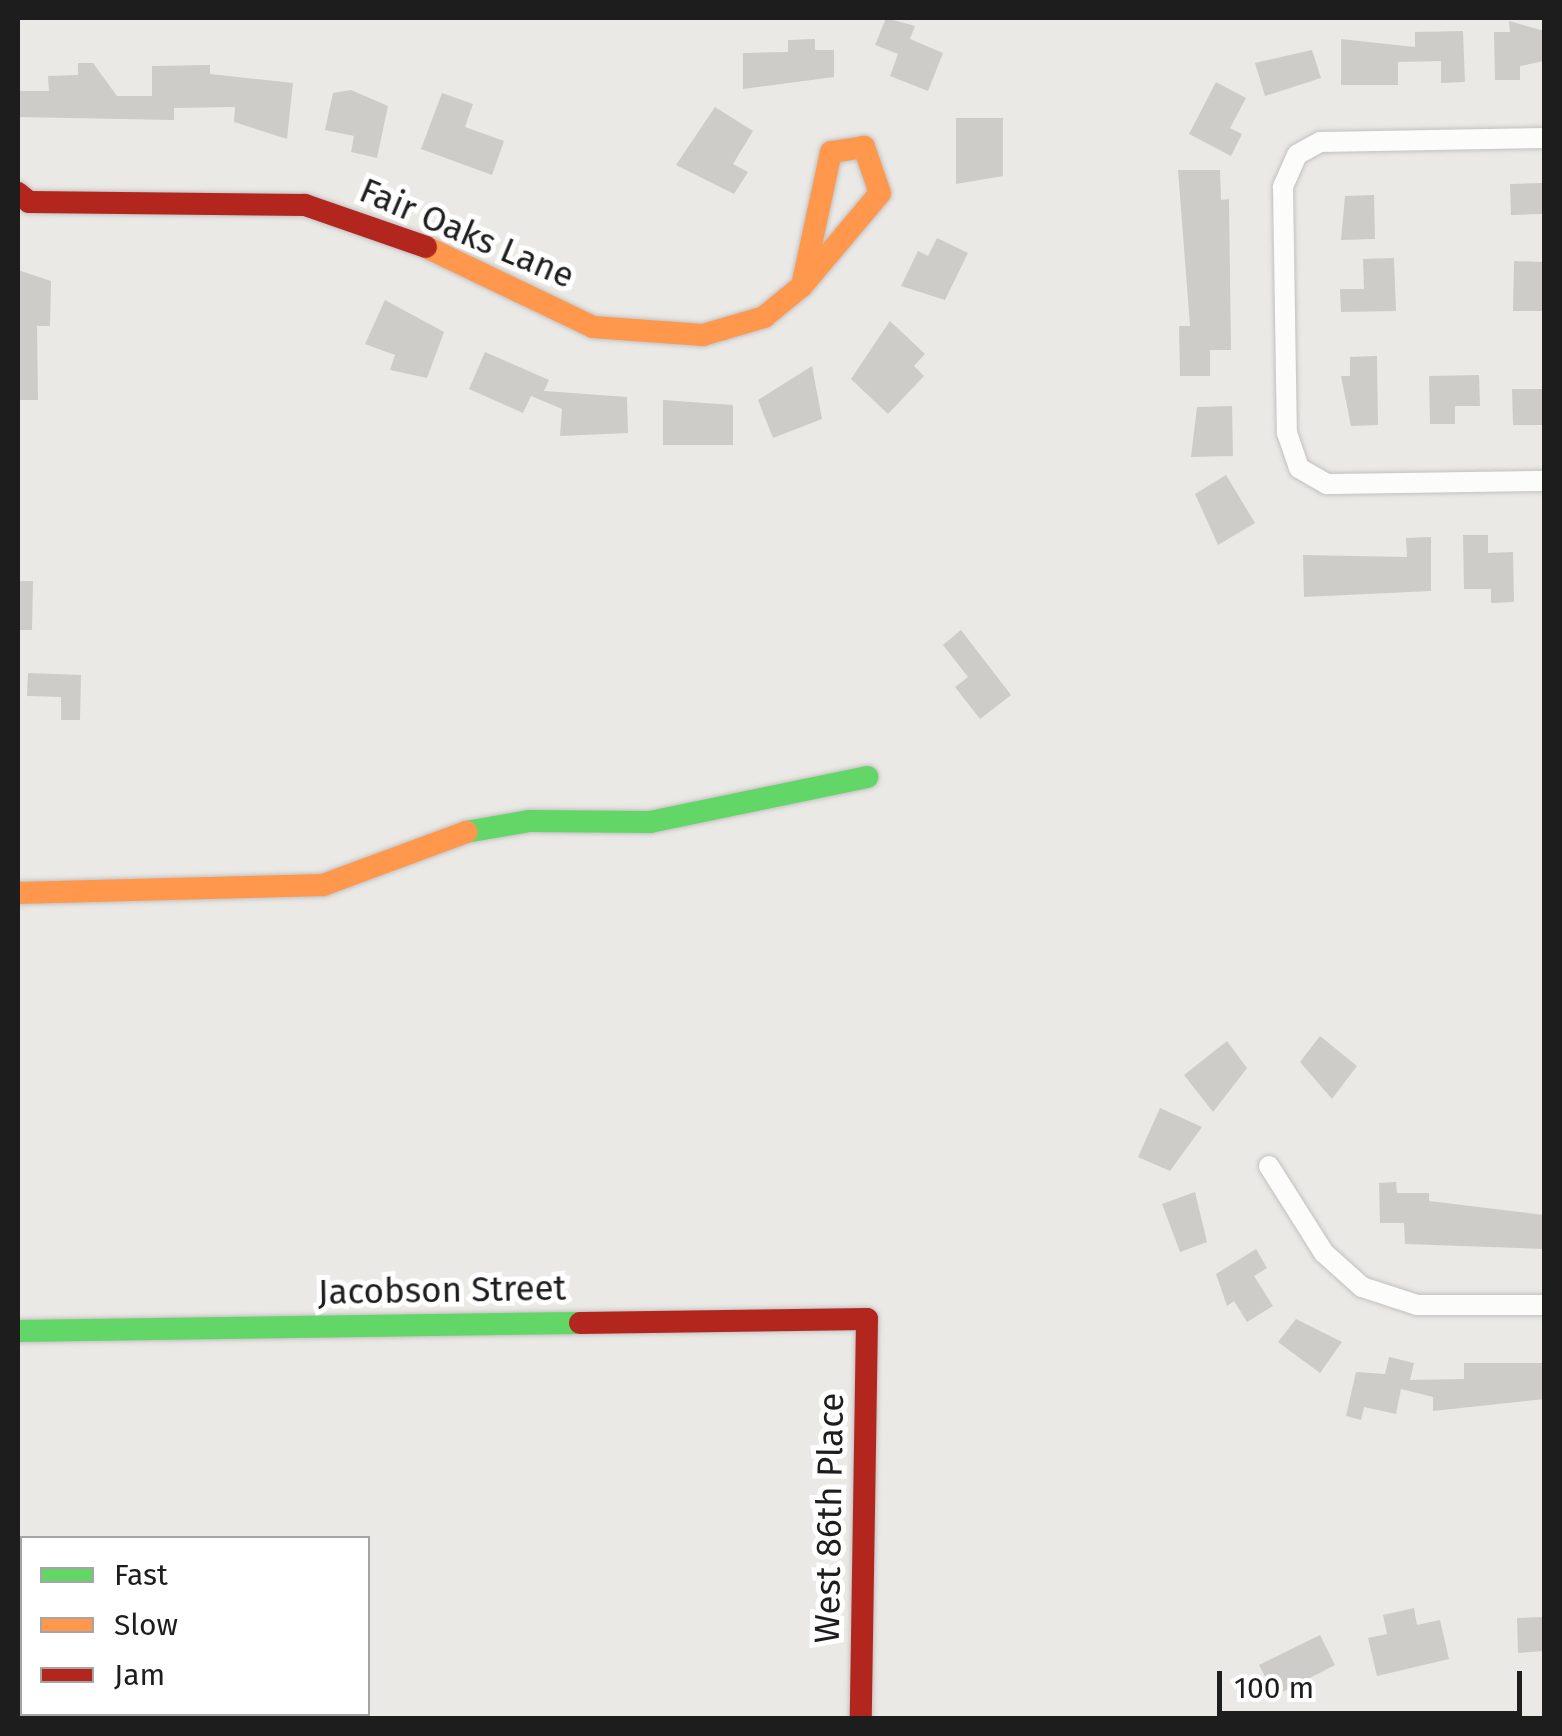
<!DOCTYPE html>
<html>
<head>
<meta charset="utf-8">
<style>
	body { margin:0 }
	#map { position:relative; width:1562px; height:1736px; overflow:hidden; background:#ebe9e5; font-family:"Fira Sans",sans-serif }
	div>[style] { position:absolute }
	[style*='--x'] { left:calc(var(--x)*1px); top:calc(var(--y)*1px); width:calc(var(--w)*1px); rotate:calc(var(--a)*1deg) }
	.building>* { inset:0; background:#ceccc8 }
	.roads { filter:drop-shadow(0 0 2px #c2c1c0) drop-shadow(0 0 2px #c2c1c0) }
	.street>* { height:20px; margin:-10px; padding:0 10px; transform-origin:10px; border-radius:10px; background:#fcfcfb }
	.fast>* { height:22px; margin:-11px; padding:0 11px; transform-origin:11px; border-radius:11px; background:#63d668 }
	.slow>* { height:22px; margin:-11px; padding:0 11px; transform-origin:11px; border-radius:11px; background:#ff974d }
	.jam>* { height:22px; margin:-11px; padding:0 11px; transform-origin:11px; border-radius:11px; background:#b3261e }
	span { translate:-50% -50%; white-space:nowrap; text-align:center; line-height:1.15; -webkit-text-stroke:10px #fff; paint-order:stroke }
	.street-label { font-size:35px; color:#1d1d1d }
	.frame { position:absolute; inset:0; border:20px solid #1d1d1d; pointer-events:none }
	.legend { position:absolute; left:20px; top:1536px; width:350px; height:180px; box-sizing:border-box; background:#fff; border:2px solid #a5a5a5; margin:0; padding:12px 18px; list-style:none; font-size:30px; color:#1d1d1d }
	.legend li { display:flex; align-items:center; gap:20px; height:50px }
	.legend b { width:50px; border:2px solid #a5a5a5 }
	.scale { position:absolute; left:1217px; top:1671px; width:305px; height:45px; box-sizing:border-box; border:5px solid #1d1d1d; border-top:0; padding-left:12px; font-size:30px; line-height:35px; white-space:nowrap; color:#1d1d1d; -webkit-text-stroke:8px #fff; paint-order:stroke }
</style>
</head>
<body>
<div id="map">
	<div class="building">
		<i style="clip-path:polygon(886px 18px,915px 26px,910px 39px,943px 53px,928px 91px,890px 76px,898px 54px,875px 45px)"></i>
		<i style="clip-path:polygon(1509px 21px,1544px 31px,1544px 61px,1520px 66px,1520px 80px,1495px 80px,1494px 32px,1510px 32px)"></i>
		<i style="clip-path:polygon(1463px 31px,1465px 82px,1441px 83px,1441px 61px,1398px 62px,1398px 85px,1341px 85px,1341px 39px,1415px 47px,1415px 32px)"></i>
		<i style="clip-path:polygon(815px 39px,815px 50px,834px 50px,834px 77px,743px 89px,743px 53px,788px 52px,788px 40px)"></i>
		<i style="clip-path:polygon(1312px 50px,1321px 78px,1265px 96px,1255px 63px)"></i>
		<i style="clip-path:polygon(78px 63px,93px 63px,117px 96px,152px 96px,152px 66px,210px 65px,210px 74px,293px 83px,287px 139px,234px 122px,235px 107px,174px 108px,174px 120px,18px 117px,18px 91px,49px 91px,48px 76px,78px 75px)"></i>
		<i style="clip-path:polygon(1216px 82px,1246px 98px,1230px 128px,1242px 134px,1231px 156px,1189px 134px)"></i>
		<i style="clip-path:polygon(351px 90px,388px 106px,377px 158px,351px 152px,354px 136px,325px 130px,333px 93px)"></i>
		<i style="clip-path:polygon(442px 93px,473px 104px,465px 127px,504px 141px,492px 175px,421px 149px)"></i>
		<i style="clip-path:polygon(715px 107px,753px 131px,733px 164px,748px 172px,734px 194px,676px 165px)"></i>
		<i style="clip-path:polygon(956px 118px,1003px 118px,1003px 176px,956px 184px)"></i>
		<i style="clip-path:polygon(1178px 170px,1220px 170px,1221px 200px,1229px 199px,1231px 350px,1210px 350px,1210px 376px,1180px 376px,1179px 326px,1190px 326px)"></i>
		<i style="clip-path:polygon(1544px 183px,1544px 214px,1511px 215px,1510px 184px)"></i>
		<i style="clip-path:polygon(1374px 195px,1375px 239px,1341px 240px,1345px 196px)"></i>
		<i style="clip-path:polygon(937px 238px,968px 253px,945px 300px,901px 286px,918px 251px,928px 256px)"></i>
		<i style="clip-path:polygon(1394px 258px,1396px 311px,1341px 312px,1340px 289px,1364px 289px,1363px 259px)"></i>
		<i style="clip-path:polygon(1514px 261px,1544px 262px,1544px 311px,1513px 311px)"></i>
		<i style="clip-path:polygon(18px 270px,51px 281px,50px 326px,37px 326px,38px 400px,18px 400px)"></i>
		<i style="clip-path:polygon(385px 300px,444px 332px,427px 378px,390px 370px,395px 355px,365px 344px)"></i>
		<i style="clip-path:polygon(890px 321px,925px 354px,914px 366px,924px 376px,888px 414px,851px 379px)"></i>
		<i style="clip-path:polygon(485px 352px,549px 380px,544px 391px,627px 397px,628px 433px,560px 436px,562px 409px,531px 396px,523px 413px,469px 389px)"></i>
		<i style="clip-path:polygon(1377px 356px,1378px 425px,1351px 426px,1341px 376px,1350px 376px,1350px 357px)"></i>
		<i style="clip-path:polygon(812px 366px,822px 419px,773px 438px,758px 400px)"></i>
		<i style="clip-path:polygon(1479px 375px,1480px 406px,1455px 406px,1455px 424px,1430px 424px,1429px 376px)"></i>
		<i style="clip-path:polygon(1512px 389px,1544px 389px,1542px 425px,1513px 425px)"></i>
		<i style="clip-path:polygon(663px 400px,733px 405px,733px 445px,663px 445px)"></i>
		<i style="clip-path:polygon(1232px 406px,1233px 456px,1191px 457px,1197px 407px)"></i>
		<i style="clip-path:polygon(1226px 475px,1255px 523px,1218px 545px,1195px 494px)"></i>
		<i style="clip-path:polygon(1463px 535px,1488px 535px,1488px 553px,1513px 552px,1514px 602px,1491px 603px,1491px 589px,1464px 589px)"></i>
		<i style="clip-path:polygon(1431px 537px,1431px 591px,1304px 597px,1303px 555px,1407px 557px,1406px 538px)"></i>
		<i style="clip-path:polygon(18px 581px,33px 581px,32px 630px,18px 630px)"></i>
		<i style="clip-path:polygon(961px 630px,1011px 695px,980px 719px,955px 687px,968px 677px,943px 645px)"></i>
		<i style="clip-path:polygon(28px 673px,81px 675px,80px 720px,61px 720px,61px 697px,27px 696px)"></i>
		<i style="clip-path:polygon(1320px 1036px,1357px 1066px,1332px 1099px,1300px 1062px)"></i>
		<i style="clip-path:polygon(1227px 1041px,1247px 1068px,1213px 1112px,1184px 1075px)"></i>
		<i style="clip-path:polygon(1160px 1108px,1202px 1127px,1170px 1171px,1138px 1157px)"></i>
		<i style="clip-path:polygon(1396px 1182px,1397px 1193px,1429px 1193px,1429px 1201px,1544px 1215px,1544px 1249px,1405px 1244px,1404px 1223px,1380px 1223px,1379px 1183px)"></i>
		<i style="clip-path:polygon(1195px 1192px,1207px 1242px,1180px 1252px,1162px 1204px)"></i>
		<i style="clip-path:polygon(1256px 1249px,1267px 1268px,1254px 1276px,1273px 1306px,1247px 1322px,1234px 1301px,1227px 1306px,1216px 1274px)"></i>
		<i style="clip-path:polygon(1296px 1319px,1342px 1342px,1320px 1373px,1278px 1342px)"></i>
		<i style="clip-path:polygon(1389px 1357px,1414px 1363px,1410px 1380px,1464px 1379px,1464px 1363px,1544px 1363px,1544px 1399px,1433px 1411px,1433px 1397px,1401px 1389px,1396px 1414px,1364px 1407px,1361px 1420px,1346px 1416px,1356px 1372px,1385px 1374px)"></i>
		<i style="clip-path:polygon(1414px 1608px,1417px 1625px,1440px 1620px,1449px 1659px,1377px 1676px,1368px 1638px,1387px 1634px,1383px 1615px)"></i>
		<i style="clip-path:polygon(1544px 1617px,1544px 1651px,1518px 1653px,1517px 1618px)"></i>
		<i style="clip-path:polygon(1320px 1635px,1335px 1665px,1275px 1696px,1259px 1665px)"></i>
	</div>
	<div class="roads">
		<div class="street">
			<i style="--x:1544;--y:138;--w:224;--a:179"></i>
			<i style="--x:1320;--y:142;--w:26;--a:151"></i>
			<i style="--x:1297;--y:155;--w:35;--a:114"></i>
			<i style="--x:1283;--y:187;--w:246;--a:89.1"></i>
			<i style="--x:1287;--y:433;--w:37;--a:71"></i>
			<i style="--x:1299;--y:468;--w:32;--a:30"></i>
			<i style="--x:1327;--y:484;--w:217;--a:-0.8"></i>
			<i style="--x:1269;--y:1166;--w:103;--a:57.7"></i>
			<i style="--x:1324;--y:1253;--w:51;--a:41.8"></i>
			<i style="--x:1362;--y:1287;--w:58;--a:18.1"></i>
			<i style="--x:1417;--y:1305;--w:127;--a:0"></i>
		</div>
		<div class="fast">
			<i style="--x:466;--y:832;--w:65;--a:-9.8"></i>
			<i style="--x:530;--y:821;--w:120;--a:0.5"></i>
			<i style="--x:650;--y:822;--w:222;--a:-11.7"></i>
			<i style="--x:18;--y:1331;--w:562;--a:-0.82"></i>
		</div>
		<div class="slow">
			<i style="--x:426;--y:247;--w:185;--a:25.6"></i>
			<i style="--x:593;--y:327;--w:110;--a:4.2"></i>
			<i style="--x:703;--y:335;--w:64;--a:-16.4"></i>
			<i style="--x:764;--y:317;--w:49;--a:-39.2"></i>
			<i style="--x:802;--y:286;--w:121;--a:-50"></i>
			<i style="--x:880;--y:193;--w:49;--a:-109.2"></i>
			<i style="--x:864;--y:147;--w:33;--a:171"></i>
			<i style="--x:831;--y:152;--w:137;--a:102.2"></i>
			<i style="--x:18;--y:893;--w:305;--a:-1.5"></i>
			<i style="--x:323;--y:885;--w:153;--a:-20.3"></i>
		</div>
		<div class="jam">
			<i style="--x:18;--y:193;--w:14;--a:39"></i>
			<i style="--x:29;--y:202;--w:276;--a:0.6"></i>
			<i style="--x:305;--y:205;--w:128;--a:19.1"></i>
			<i style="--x:580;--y:1323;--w:287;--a:-0.8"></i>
			<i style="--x:867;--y:1319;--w:399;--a:90.9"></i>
		</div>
	</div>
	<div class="street-label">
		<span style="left:467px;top:233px;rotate:23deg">Fair Oaks Lane</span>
		<span style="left:442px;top:1290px;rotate:-1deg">Jacobson Street</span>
		<span style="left:829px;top:1518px;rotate:-89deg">West 86th Place</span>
	</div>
	<div class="frame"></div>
	<ul class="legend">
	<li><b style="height:12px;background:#63d668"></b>Fast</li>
	<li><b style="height:12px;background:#ff974d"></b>Slow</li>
	<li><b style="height:12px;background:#b3261e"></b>Jam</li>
	</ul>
	<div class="scale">100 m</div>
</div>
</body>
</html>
